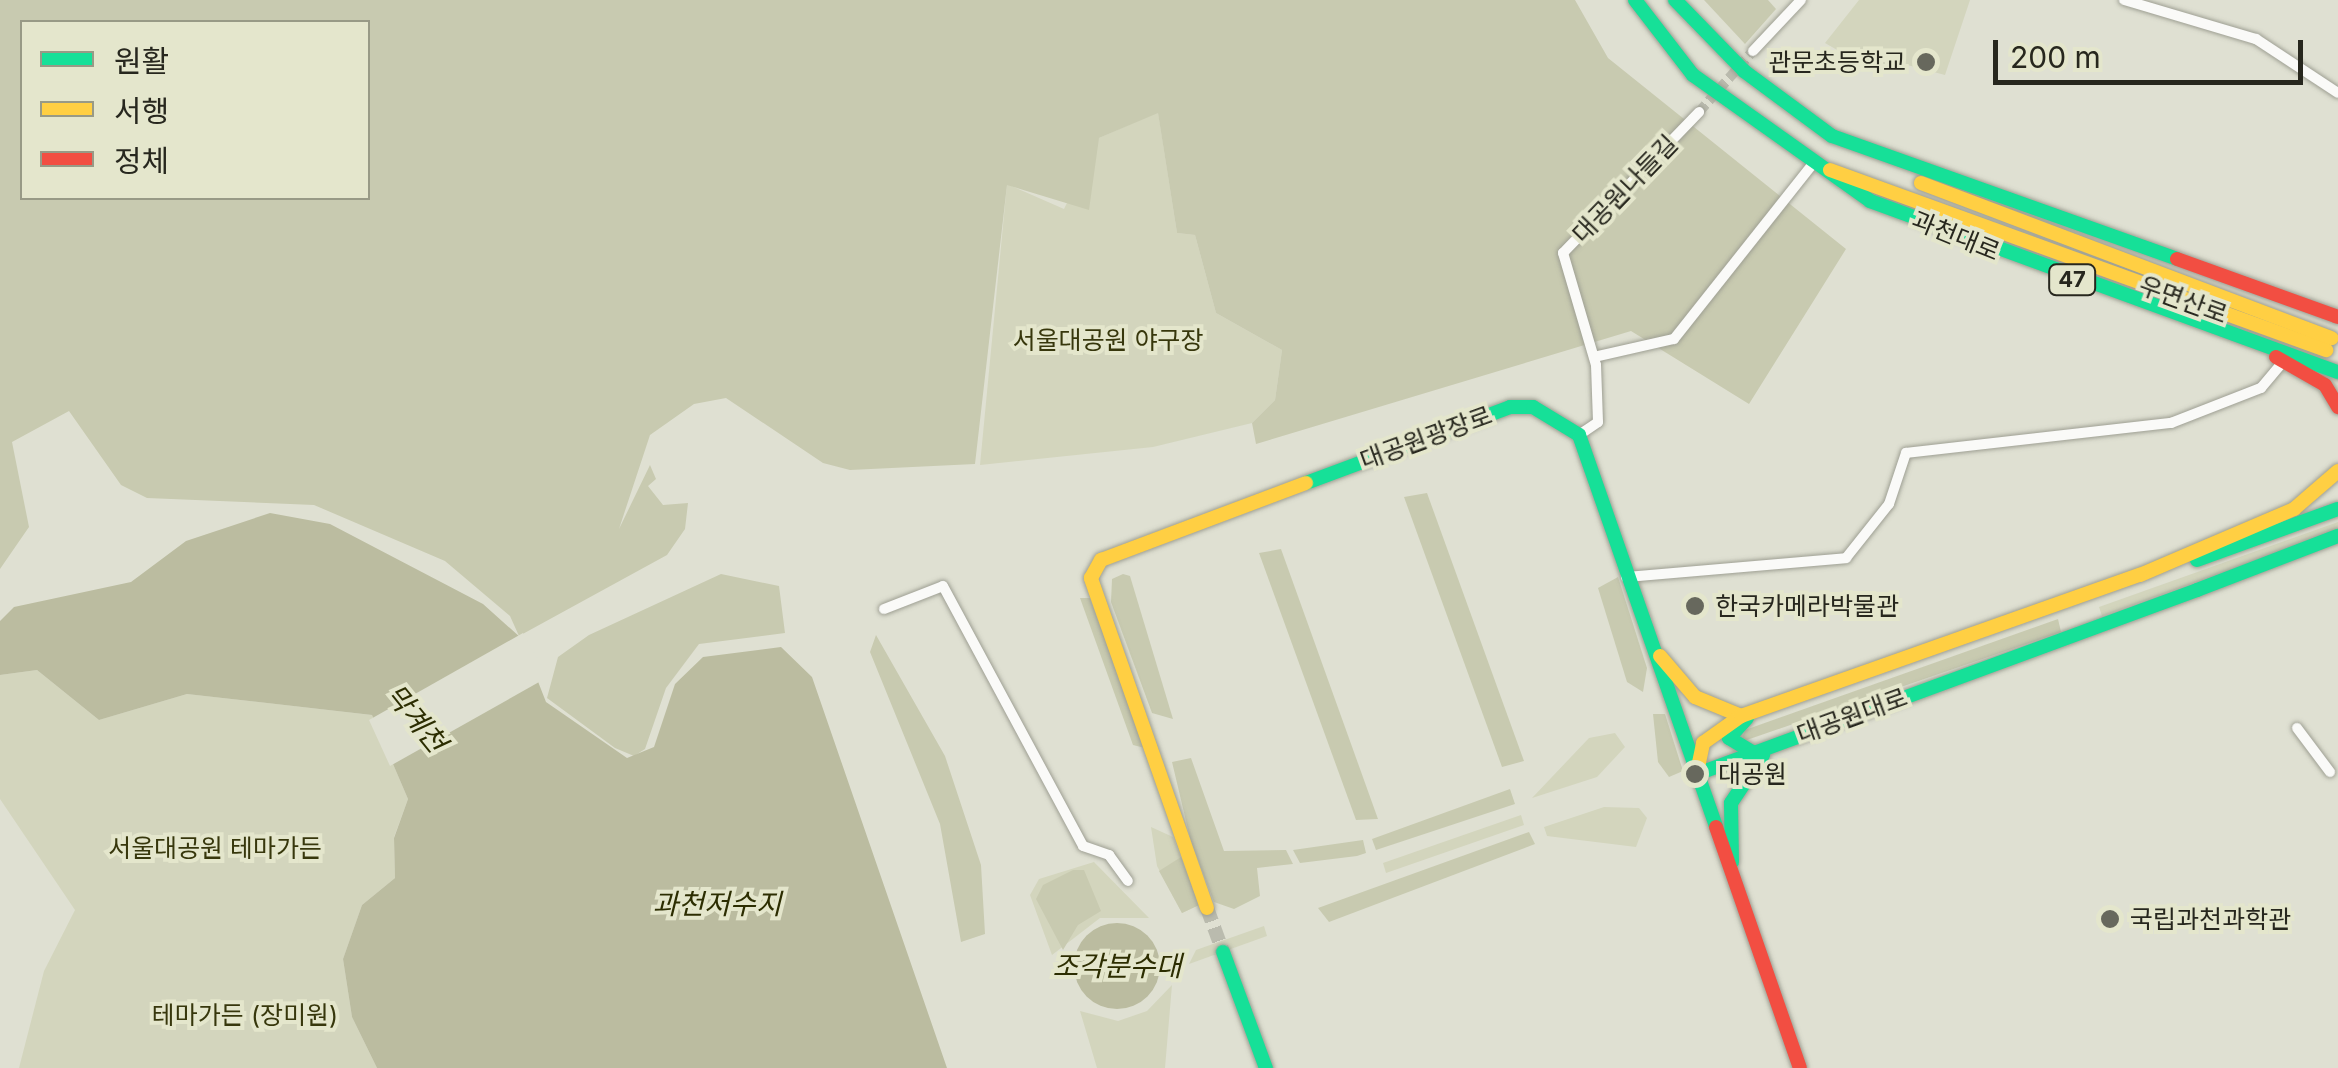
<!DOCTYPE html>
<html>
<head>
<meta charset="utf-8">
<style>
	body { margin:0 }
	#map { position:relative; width:2338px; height:1068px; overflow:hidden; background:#dfe0d2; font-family:Inter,"Noto Sans KR",sans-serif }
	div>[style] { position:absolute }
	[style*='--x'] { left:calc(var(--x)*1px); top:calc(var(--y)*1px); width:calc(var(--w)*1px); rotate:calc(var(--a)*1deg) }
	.green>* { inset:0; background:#d3d5bd }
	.forest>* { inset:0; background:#c8cab0 }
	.water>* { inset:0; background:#bbbca0 }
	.round { border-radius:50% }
	.pier>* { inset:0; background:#dfe0d2 }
	.street-tunnel>* { height:10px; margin-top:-5px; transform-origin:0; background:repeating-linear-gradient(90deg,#babbae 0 10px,transparent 0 15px) }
	.secondary-tunnel>* { height:14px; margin-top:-7px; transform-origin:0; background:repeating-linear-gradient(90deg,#babbae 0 14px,transparent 0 21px) }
	.roads { filter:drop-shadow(0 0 2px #9e9f93) drop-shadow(0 0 2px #9e9f93) }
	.street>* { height:10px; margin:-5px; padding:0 5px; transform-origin:5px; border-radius:5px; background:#fafaf8 }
	.fast>* { height:14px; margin:-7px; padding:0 7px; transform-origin:7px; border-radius:7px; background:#16e098 }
	.slow>* { height:14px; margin:-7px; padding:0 7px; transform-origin:7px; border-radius:7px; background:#ffcf43 }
	.jam>* { height:14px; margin:-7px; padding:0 7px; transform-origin:7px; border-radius:7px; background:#f24e42 }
	.dots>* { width:28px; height:28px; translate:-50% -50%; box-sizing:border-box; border:5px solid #e4e6cc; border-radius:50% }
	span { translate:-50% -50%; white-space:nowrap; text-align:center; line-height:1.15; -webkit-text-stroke:8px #e4e6cc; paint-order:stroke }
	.shield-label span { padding:2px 8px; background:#e4e6cc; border:2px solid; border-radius:8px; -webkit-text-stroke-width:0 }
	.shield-label { font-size:22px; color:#27271e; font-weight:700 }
	.poi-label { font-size:25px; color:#27271e }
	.right { translate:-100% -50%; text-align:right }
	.left { translate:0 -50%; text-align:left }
	.street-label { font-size:25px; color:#27271e }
	.park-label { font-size:25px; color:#37370c }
	.water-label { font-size:28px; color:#2c2d01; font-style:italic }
	.legend { position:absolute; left:20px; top:20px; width:350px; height:180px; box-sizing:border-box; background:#e4e6cc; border:2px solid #989a86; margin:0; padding:12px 18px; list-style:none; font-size:30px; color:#27271e }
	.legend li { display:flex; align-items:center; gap:20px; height:50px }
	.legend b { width:50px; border:2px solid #989a86 }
	.scale { position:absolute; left:1993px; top:40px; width:310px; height:45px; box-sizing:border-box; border:5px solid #27271e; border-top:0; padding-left:12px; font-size:30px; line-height:35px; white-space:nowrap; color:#27271e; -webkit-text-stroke:8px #e4e6cc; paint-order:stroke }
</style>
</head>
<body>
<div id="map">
	<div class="green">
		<i style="clip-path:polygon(1859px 0,1970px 0,1945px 75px,1896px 62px,1879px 74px,1825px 43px)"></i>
		<i style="clip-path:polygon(1158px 112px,1177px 233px,1195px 235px,1216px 313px,1282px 350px,1275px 400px,1252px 423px,1153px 447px,980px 465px,1007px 184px,1064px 209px,1099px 138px)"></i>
		<i style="clip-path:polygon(2338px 522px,2338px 531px,2102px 616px,2099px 607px)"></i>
		<i style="clip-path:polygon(37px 670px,99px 720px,187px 694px,372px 715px,408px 799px,394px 837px,395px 878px,362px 905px,343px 959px,352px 1017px,377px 1068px,19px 1068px,44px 971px,75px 910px,0 799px,0 675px)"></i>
		<i style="clip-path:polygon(1615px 733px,1625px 747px,1597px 777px,1532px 798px,1589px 738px)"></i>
		<i style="clip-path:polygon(1604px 807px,1639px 808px,1647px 818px,1636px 847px,1547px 836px,1544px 827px)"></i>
		<i style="clip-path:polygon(1521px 815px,1524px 825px,1386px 873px,1383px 863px)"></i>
		<i style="clip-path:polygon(1151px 827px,1173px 837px,1199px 905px,1182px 913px,1157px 866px)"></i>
		<i style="clip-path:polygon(1094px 862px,1149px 918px,1100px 918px,1052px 955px,1030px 895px,1039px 879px)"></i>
		<i style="clip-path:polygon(1264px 926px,1267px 936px,1189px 964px,1196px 950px)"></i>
		<i style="clip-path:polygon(1172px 985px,1165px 1068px,1097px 1068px,1080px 1011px,1118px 1021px,1147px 1011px)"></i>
	</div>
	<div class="forest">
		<i style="clip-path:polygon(evenodd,0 0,1575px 0,1608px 58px,1846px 249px,1749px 404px,1631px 331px,1256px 444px,1252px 423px,1275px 400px,1282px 350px,1216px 313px,1195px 235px,1177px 233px,1158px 113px,1099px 138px,1089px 210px,1007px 185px,975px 464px,850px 470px,823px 463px,726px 398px,694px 404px,650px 435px,619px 529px,650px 465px,656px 479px,648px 486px,663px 505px,688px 503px,685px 529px,667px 555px,519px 636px,510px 616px,445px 561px,314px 505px,147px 498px,121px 485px,69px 411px,12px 442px,29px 527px,0 569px,0 0,22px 22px,368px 22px,368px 198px,22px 198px,22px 22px)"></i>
		<i style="clip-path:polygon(1704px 0,1768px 0,1776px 9px,1745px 44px)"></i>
		<i style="clip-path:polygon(1427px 493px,1524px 761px,1502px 767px,1404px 497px)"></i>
		<i style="clip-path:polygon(1281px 549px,1378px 819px,1356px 820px,1259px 553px)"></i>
		<i style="clip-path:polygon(721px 574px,779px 586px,785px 633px,699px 644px,666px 688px,645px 749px,634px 756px,615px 748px,547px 698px,558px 657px,589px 635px)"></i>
		<i style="clip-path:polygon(1123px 574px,1130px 576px,1173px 719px,1152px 713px,1111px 602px,1112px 579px)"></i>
		<i style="clip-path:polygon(1618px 577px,1647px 668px,1643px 692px,1627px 682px,1598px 588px)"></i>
		<i style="clip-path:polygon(1080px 598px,1090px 598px,1145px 748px,1133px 745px)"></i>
		<i style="clip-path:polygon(2058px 619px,2061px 632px,1741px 742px,1745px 730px)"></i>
		<i style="clip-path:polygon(876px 635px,945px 756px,981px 865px,985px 934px,961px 942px,940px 824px,870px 652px)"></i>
		<i style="clip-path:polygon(1653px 714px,1665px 714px,1683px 771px,1669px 777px,1658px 762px)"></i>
		<i style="clip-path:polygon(1191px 758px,1224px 851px,1286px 850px,1293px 864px,1257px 868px,1260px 896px,1234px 909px,1214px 902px,1191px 842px,1172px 762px)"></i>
		<i style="clip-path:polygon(1510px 789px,1515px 804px,1376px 850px,1372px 839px)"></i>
		<i style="clip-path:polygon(1529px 832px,1535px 844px,1329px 922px,1318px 908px)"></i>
		<i style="clip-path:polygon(1363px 840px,1366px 853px,1357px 856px,1300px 863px,1293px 850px)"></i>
		<i style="clip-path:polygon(1181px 857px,1199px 905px,1182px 913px,1159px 871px)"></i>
		<i style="clip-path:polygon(1073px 870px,1084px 870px,1101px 911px,1078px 925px,1063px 950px,1036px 899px,1043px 885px)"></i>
	</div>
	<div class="water">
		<i style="clip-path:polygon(270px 513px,330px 524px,483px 604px,521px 638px,546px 702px,627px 758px,654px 747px,675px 684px,703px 657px,781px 647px,812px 677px,947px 1068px,377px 1068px,352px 1017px,343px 959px,362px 905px,395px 878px,394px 838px,408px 799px,372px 715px,187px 694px,99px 720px,37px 670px,0 675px,0 621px,14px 607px,131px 582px,186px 541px)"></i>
		<i class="round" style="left:1074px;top:923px;width:86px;height:86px"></i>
	</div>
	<div class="pier">
		<i style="clip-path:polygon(523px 633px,548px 677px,390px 766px,369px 720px)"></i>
	</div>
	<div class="street-tunnel">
		<i style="--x:1699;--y:112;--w:81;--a:-48.5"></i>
	</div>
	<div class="secondary-tunnel">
		<i style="--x:1207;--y:908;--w:47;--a:70"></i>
	</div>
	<div class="roads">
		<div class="street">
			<i style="--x:2124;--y:0;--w:138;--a:16.5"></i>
			<i style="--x:2256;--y:39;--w:98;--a:33.4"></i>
			<i style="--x:1753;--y:51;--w:70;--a:-46.7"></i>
			<i style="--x:1594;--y:357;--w:82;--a:-12.7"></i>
			<i style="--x:1674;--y:339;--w:222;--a:-51.6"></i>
			<i style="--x:1579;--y:435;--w:23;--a:-34"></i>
			<i style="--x:1598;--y:422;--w:57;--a:-92"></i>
			<i style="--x:1596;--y:365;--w:117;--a:-106.4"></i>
			<i style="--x:1563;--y:253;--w:196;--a:-46"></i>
			<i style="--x:1626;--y:577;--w:221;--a:-4.9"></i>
			<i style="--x:1846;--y:558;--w:69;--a:-51.5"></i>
			<i style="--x:1889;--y:504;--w:54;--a:-71.6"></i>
			<i style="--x:1906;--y:453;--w:267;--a:-6.5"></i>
			<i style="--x:2171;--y:423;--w:97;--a:-21.3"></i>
			<i style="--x:2261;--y:388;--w:34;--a:-50"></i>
			<i style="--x:884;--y:609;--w:63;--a:-21.3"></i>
			<i style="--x:943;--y:586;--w:295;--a:61.7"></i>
			<i style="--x:1083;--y:846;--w:28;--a:19"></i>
			<i style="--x:1109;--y:855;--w:32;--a:54"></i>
			<i style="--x:2297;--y:728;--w:55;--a:53.1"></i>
		</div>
		<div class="fast">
			<i style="--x:1635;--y:0;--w:95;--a:52.3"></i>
			<i style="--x:1693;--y:75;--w:217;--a:35.4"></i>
			<i style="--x:1870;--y:201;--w:498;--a:20.1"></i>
			<i style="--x:1675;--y:0;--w:99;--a:45.8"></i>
			<i style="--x:1744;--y:71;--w:109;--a:36.5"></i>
			<i style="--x:1832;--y:136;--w:366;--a:19.6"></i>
			<i style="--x:1306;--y:483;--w:218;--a:-20.4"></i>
			<i style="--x:1510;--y:407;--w:23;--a:0"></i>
			<i style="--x:1533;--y:407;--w:54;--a:31.3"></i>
			<i style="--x:1579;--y:435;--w:415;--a:70.7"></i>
			<i style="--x:2197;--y:560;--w:150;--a:-19.9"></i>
			<i style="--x:2197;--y:590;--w:151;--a:-21"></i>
			<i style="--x:1747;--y:718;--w:27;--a:132"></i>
			<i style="--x:1729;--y:738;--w:29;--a:31"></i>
			<i style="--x:1697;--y:774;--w:533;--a:-20.2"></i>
			<i style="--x:1732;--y:862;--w:59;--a:-91"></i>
			<i style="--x:1731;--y:803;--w:58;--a:-56.3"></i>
			<i style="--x:1223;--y:952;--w:124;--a:69.7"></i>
		</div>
		<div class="slow">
			<i style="--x:1830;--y:170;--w:528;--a:19.95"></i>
			<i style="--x:1921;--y:183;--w:439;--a:20.7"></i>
			<i style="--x:2140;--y:575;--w:168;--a:-23.2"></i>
			<i style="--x:2294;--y:509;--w:58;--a:-40.8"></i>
			<i style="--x:1660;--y:656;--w:54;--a:49.5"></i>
			<i style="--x:1695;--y:697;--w:50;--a:22.4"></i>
			<i style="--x:1697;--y:772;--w:30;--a:-78"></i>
			<i style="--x:1703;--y:743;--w:47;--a:-35.4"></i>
			<i style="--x:1741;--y:716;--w:423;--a:-19.5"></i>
			<i style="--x:1207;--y:908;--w:350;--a:-109.4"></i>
			<i style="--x:1091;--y:578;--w:21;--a:-61"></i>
			<i style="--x:1101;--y:560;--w:219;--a:-20.6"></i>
		</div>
		<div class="jam">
			<i style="--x:2177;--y:259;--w:171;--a:19.8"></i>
			<i style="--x:2276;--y:357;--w:56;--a:29.7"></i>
			<i style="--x:2325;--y:385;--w:26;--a:59"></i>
			<i style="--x:1716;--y:827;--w:255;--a:70.8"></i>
		</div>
	</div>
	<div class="dots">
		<i style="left:1926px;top:62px;background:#67685d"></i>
		<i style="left:1695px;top:606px;background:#67685d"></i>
		<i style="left:1695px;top:774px;background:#67685d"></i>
		<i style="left:2110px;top:919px;background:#67685d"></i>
	</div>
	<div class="shield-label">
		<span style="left:2072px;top:280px">47</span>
	</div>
	<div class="poi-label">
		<span class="right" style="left:1906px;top:62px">관문초등학교</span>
		<span class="left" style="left:1715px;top:606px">한국카메라박물관</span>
		<span class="left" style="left:1718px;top:774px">대공원</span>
		<span class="left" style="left:2130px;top:919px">국립과천과학관</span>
	</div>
	<div class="street-label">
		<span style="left:1625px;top:189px;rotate:-46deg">대공원나들길</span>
		<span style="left:1956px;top:236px;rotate:22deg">과천대로</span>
		<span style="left:2183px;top:300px;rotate:20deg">우면산로</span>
		<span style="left:1426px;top:438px;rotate:-20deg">대공원광장로</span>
		<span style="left:1852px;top:716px;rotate:-20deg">대공원대로</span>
	</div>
	<div class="park-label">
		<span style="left:1108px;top:340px">서울대공원 야구장</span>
		<span style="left:215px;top:848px">서울대공원 테마가든</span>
		<span style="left:245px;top:1015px">테마가든 (장미원)</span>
	</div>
	<div class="water-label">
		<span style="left:416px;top:718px;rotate:51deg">막계천</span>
		<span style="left:717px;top:904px">과천저수지</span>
		<span style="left:1117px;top:966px">조각분수대</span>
	</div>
	<ul class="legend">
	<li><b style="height:12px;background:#16e098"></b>원활</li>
	<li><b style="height:12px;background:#ffcf43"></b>서행</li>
	<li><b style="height:12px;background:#f24e42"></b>정체</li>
	</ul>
	<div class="scale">200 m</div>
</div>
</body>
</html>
